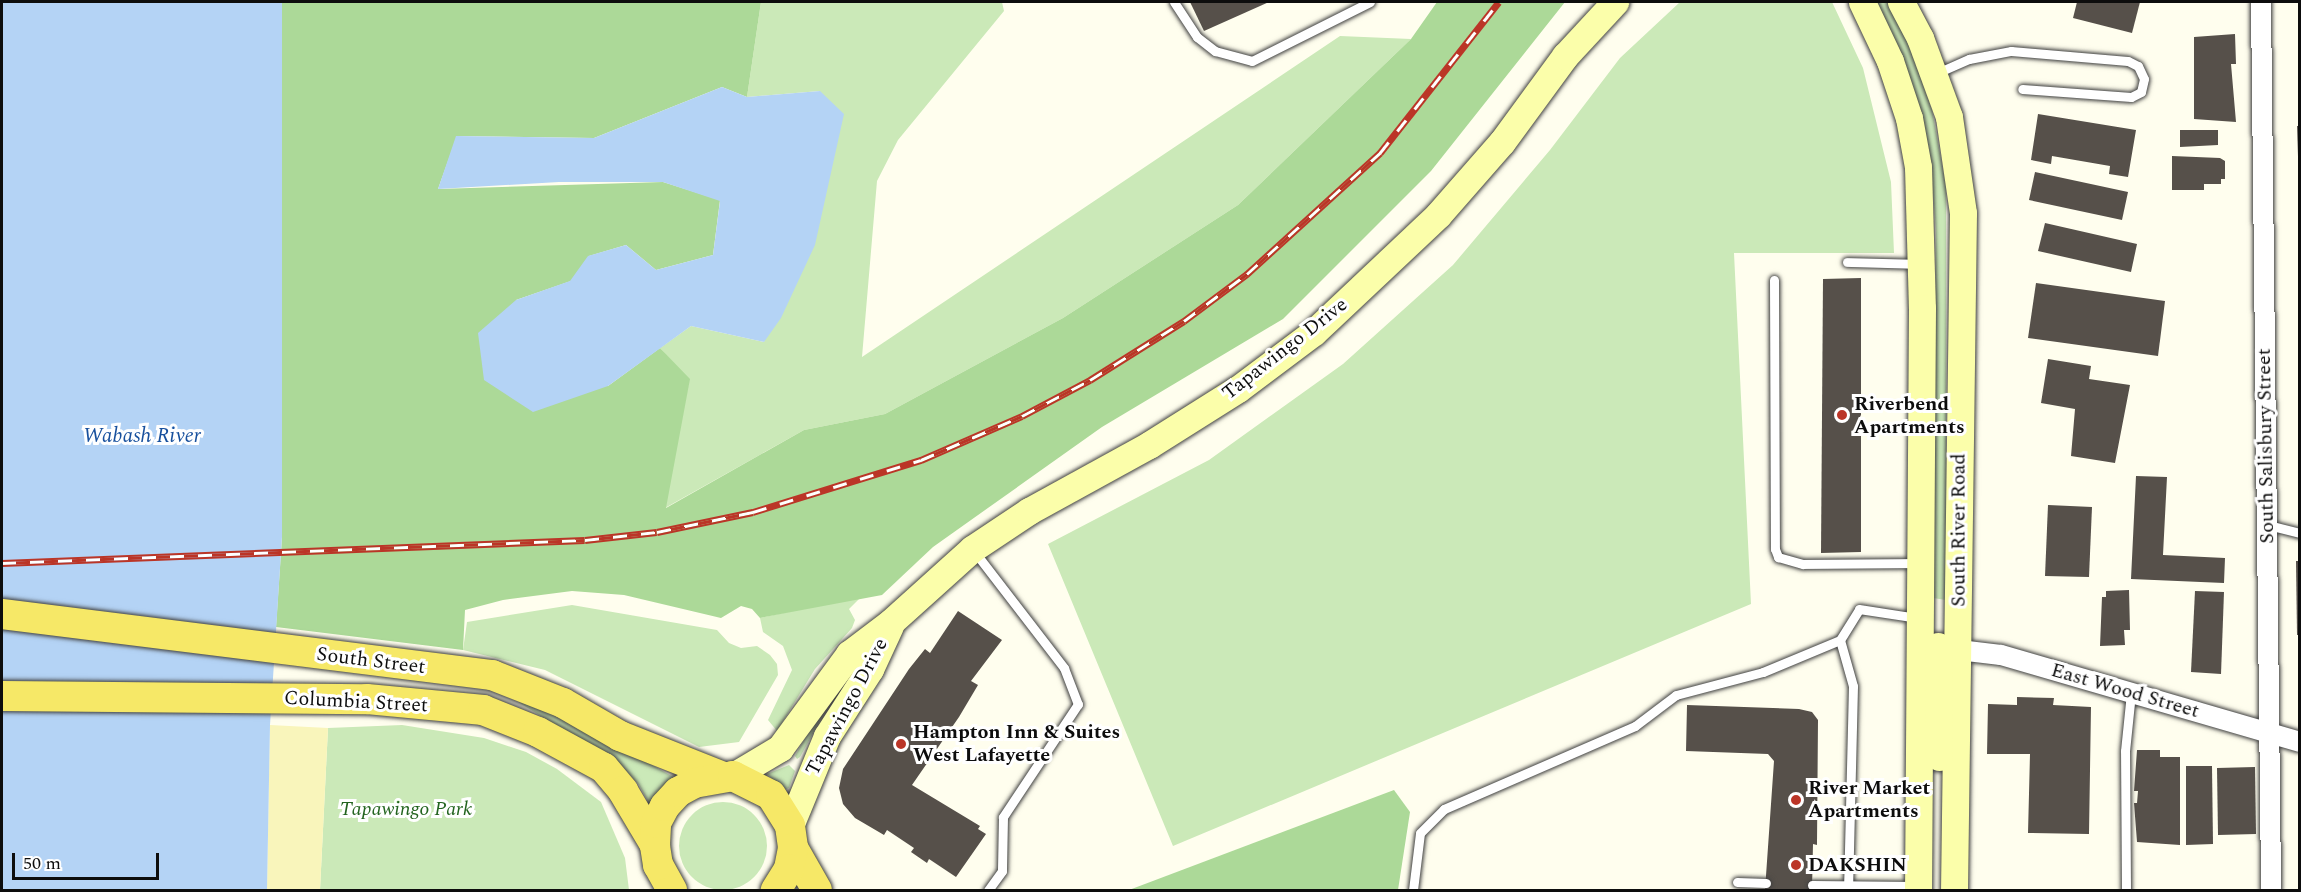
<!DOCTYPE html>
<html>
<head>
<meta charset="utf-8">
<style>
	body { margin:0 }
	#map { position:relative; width:2301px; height:892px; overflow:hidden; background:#fffeee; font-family:Spectral,serif }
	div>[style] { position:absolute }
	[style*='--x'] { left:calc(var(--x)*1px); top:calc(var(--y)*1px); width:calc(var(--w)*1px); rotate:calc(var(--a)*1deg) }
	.green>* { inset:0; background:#cbe9b8 }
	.round { border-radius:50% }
	.forest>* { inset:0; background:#acd998 }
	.sand>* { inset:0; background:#f9f5bb }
	.water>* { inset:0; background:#b4d3f5 }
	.building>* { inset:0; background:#56504a }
	.roads { filter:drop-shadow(0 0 2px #404040) drop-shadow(0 0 2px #404040) }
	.lane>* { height:9px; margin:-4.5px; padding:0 4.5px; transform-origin:4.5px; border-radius:4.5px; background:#fff }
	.street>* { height:20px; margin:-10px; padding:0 10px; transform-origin:10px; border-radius:10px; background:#fff }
	.secondary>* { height:27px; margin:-13.5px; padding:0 13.5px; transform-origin:13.5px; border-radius:13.5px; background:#fbfeaa }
	.primary>* { height:30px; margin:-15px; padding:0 15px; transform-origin:15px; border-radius:15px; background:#f6e867 }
	.rail>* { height:7px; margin-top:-3.5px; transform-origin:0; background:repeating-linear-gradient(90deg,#fff 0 14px,#bb3527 0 28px); box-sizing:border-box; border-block:2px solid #bb3527 }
	.dots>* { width:16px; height:16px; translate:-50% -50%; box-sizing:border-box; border:3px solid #fff; border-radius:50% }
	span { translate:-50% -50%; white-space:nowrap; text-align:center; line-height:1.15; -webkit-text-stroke:6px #fff; paint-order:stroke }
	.street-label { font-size:20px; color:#0d0d0d }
	.poi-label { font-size:20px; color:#0d0d0d; font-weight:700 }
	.left { translate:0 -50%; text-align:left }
	.park-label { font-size:20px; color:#23641f; font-style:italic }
	.water-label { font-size:21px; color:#18509d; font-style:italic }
	.frame { position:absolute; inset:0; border:3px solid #0d0d0d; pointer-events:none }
	.scale { position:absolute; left:12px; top:853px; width:147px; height:27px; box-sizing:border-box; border:3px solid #0d0d0d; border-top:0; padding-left:8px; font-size:18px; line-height:21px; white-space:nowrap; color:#0d0d0d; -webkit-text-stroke:4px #fff; paint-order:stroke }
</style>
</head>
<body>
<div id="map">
	<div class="green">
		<i style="clip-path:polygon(761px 2px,1002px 2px,1004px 11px,898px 140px,877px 181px,862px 357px,1340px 36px,1411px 39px,1238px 205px,1063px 318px,885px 414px,804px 430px,665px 508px,689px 381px,660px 348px,691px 326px,764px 342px,820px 91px,747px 97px)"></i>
		<i style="clip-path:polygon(1680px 2px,1832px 2px,1863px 68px,1891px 182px,1894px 253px,1734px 253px,1751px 604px,1173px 846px,1048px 544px,1209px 460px,1343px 364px,1453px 265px,1550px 150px,1620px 58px)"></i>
		<i style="clip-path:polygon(1876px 2px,1887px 2px,1908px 38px,1932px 110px,1946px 186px,1946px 600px,1933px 598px,1936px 230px,1932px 180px,1927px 150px)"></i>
		<i style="clip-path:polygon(862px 596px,849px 609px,855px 620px,852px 628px,815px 669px,777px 731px,768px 720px,792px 670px,783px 646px,763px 632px,760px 618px)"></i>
		<i style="clip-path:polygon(572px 605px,717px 630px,729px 643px,741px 648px,757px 646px,770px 655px,777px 664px,778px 675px,739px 742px,699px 747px,545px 670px,463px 650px,467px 622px)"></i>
		<i style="clip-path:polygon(834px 695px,800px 757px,797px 759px,795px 756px,813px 724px)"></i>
		<i style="clip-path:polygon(518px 702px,562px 714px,675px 778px,650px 805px,639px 785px,621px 765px)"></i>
		<i style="clip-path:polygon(402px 725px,484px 738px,526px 752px,557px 769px,601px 802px,625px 858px,629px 890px,320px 890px,328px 728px)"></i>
		<i style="clip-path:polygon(789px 765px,795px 771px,789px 788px,784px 790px,767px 774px)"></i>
		<i class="round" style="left:679px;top:802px;width:88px;height:88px"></i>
	</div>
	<div class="forest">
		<i style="clip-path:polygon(282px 2px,761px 2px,747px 97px,722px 87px,594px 138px,457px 136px,438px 189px,663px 182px,720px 200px,713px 255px,656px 270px,626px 245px,589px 256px,571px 281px,516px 300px,608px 386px,660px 348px,690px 379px,666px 508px,804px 430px,885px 414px,1063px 318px,1238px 205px,1411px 39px,1437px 2px,1565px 2px,1431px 171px,1283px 319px,1102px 427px,933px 547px,882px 595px,760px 618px,752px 609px,741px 606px,721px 618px,624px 595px,572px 591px,503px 600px,465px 610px,463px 650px,276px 627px,282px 537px)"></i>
		<i style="clip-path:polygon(1394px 790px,1410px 812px,1398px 890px,1129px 890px)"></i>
	</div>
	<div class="sand">
		<i style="clip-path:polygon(270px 725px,328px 728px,320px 890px,267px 890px)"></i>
	</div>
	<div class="water">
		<i style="clip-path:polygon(2px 2px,282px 2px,282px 537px,270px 725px,267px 890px,2px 890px)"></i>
		<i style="clip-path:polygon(722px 87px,747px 97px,820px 91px,844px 114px,815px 245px,781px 318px,764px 342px,691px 326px,608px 386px,533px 412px,484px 380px,478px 333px,516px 300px,570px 281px,588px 256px,626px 245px,656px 270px,713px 255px,720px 201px,663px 182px,559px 182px,438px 189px,456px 136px,594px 138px)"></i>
	</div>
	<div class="building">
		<i style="clip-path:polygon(1190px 2px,1269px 2px,1204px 31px)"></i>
		<i style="clip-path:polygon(2077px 2px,2140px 2px,2132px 33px,2073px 18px)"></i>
		<i style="clip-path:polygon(2235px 34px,2236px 64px,2231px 64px,2236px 122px,2194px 119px,2194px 37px)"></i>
		<i style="clip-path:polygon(2038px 114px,2136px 130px,2128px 177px,2109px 174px,2110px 166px,2052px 156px,2051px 164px,2031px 160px)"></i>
		<i style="clip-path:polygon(2297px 126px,2300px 126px,2300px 155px,2298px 156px)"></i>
		<i style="clip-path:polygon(2180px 130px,2218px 130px,2218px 145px,2180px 147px)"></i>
		<i style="clip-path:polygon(2172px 156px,2220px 158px,2225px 161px,2225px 179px,2221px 179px,2221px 184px,2204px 184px,2204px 190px,2172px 190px)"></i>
		<i style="clip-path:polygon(2035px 172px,2128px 192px,2122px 220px,2029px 200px)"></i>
		<i style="clip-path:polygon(2045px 223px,2137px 244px,2131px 272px,2038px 251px)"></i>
		<i style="clip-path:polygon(1861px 278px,1861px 552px,1821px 553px,1823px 279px)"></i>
		<i style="clip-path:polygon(2036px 283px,2165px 301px,2158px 356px,2028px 338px)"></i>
		<i style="clip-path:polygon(2048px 359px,2091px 366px,2089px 379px,2130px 385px,2115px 463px,2071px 456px,2075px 409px,2041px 403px)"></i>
		<i style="clip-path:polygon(2136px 476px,2167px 477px,2163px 555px,2225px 558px,2224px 583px,2131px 579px)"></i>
		<i style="clip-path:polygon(2048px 505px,2092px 507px,2089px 577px,2045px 576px)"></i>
		<i style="clip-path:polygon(2296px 561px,2300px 561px,2300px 635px,2297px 635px)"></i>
		<i style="clip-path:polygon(2129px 590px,2130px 630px,2124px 630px,2125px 645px,2100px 646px,2102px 597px,2106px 597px,2106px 591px)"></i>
		<i style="clip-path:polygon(2195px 591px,2224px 592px,2221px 674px,2191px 672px)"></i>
		<i style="clip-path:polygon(958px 611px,1002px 640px,971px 681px,978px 685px,959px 717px,912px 785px,980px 826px,978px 829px,986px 834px,956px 877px,929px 859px,927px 863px,911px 852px,914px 848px,887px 830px,884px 835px,855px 818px,843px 804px,839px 788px,843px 769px,909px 669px,925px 649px,930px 653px)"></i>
		<i style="clip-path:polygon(2017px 697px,2054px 698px,2053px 705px,2091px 707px,2089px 834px,2028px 833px,2030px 754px,1987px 754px,1988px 704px,2017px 705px)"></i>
		<i style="clip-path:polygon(1687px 705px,1799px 709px,1812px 712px,1818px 720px,1817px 845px,1813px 844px,1812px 890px,1765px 890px,1774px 761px,1768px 754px,1686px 751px)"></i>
		<i style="clip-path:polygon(2137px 750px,2160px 750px,2160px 757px,2180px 757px,2180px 845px,2137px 842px,2134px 803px,2137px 803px,2138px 791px,2134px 791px)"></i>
		<i style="clip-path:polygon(2186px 766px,2212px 766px,2213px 844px,2186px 845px)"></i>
		<i style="clip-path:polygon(2255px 767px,2256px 834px,2218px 835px,2217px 768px)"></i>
	</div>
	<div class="roads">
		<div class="lane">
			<i style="--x:1174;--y:2;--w:42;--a:56.7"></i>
			<i style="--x:1197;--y:37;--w:23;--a:38"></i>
			<i style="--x:1215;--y:51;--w:38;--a:15"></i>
			<i style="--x:1252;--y:61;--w:132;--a:-26.6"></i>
			<i style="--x:1937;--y:73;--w:35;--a:-24"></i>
			<i style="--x:1969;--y:59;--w:43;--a:-10.8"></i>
			<i style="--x:2011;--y:51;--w:117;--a:4.9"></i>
			<i style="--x:2128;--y:61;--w:11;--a:27"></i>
			<i style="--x:2138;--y:66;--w:14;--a:65"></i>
			<i style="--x:2144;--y:79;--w:13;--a:103"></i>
			<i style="--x:2141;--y:92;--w:11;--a:153"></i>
			<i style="--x:2131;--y:97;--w:109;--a:-175.8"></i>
			<i style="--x:1847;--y:262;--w:71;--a:1.6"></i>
			<i style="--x:1774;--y:280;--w:269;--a:89.8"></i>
			<i style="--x:1775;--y:549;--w:9;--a:69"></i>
			<i style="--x:1778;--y:557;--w:26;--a:16"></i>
			<i style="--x:1803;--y:564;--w:115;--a:-0.5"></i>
			<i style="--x:2268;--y:525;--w:33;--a:14"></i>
			<i style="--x:974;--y:551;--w:148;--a:52.4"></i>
			<i style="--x:1064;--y:668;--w:39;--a:69"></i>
			<i style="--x:1078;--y:704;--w:136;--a:123.6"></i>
			<i style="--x:1003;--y:817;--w:54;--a:91.1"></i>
			<i style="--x:1002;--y:871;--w:24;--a:126"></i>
			<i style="--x:1840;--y:640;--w:48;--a:74.2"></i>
			<i style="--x:1853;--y:686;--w:204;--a:91.4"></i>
			<i style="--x:1737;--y:882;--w:29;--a:2"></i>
			<i style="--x:1812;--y:885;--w:103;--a:0.6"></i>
			<i style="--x:1413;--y:890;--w:57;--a:-83"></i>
			<i style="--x:1420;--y:833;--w:34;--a:-45"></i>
			<i style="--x:1444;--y:809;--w:208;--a:-23.5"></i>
			<i style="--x:1635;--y:726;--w:51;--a:-37.1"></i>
			<i style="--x:1676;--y:695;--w:90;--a:-14.8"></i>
			<i style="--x:1763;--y:672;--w:83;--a:-22.6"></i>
			<i style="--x:1840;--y:640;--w:36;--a:-58"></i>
			<i style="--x:1859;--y:609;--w:60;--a:8.7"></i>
			<i style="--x:2126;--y:890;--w:139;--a:-90.4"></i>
			<i style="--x:2125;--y:751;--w:58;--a:-84.1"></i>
		</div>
		<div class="street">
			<i style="--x:2261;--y:2;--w:888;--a:89.35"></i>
			<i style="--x:1959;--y:650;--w:42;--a:6.8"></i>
			<i style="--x:2001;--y:655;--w:311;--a:16.2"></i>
		</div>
		<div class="secondary">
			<i style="--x:1862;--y:2;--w:65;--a:64.6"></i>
			<i style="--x:1890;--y:61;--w:60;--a:71.6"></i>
			<i style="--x:1909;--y:118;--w:50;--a:79.6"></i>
			<i style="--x:1918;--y:167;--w:141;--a:88.4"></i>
			<i style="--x:1922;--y:308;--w:582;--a:90.39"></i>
			<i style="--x:1901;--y:2;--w:41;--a:62.2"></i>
			<i style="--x:1920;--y:38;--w:84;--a:69.8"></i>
			<i style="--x:1949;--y:117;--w:97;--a:81.7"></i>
			<i style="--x:1963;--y:213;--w:677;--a:90.76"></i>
			<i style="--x:1938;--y:646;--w:111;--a:89.5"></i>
			<i style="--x:733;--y:776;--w:55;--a:-30.8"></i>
			<i style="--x:780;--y:748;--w:117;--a:-53.7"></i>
			<i style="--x:849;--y:654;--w:53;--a:-37.3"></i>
			<i style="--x:891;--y:622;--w:109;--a:-42"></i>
			<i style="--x:972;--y:549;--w:69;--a:-33.7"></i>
			<i style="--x:1029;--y:511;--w:137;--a:-28.8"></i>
			<i style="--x:1149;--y:445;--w:105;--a:-32.2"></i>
			<i style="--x:1238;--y:389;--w:95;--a:-36.9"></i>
			<i style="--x:1314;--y:332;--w:170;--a:-43.3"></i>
			<i style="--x:1438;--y:215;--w:97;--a:-48.8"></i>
			<i style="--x:1502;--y:142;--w:107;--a:-53.8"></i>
			<i style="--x:1565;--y:56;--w:74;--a:-47.2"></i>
			<i style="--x:790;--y:826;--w:97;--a:-67.7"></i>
			<i style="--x:827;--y:736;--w:80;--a:-57.3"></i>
			<i style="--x:870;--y:669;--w:47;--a:-65.1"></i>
		</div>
		<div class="primary">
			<i style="--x:2;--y:614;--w:494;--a:7.1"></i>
			<i style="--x:492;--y:675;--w:76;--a:21.5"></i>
			<i style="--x:563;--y:703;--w:66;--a:30.1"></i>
			<i style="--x:620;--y:736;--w:109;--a:21.6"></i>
			<i style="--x:2;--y:696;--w:365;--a:0.5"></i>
			<i style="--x:367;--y:699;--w:117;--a:5.4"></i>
			<i style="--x:483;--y:710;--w:59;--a:21.8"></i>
			<i style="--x:538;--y:732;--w:75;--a:28.6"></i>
			<i style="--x:604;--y:768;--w:30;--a:50"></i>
			<i style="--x:623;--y:791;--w:63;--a:59.3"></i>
			<i style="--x:793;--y:848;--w:48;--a:60.3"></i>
			<i style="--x:672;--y:890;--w:29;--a:-119"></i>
			<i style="--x:658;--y:865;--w:20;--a:-99"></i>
			<i style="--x:655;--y:845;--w:22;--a:-87"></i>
			<i style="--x:656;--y:823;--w:19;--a:-62"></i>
			<i style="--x:665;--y:806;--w:19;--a:-47"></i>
			<i style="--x:678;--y:792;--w:18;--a:-29"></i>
			<i style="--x:694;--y:783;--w:40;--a:-10"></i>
			<i style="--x:733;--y:776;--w:42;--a:26.6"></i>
			<i style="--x:771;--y:795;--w:36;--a:58"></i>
			<i style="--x:790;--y:826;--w:22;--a:82"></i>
			<i style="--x:793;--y:848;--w:21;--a:101"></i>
			<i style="--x:789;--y:869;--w:25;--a:122"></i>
		</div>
	</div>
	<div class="rail">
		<i style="--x:2;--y:563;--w:583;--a:-2.26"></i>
		<i style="--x:585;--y:540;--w:72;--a:-6.3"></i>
		<i style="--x:657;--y:532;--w:98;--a:-11.8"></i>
		<i style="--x:753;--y:512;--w:176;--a:-17.2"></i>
		<i style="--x:921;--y:460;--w:110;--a:-23.5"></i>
		<i style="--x:1022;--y:416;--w:77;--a:-27.9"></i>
		<i style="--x:1090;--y:380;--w:111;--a:-32.1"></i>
		<i style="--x:1184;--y:321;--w:79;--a:-36.7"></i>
		<i style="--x:1247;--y:274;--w:180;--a:-42.3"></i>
		<i style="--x:1380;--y:153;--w:192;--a:-51.8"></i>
	</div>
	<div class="dots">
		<i style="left:1842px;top:415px;background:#bb3527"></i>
		<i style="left:901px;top:744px;background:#bb3527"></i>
		<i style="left:1796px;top:800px;background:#bb3527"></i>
		<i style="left:1796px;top:865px;background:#bb3527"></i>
	</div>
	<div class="street-label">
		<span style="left:1285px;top:349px;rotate:-38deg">Tapawingo Drive</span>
		<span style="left:2266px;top:446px;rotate:-91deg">South Salisbury Street</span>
		<span style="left:1959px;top:530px;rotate:-90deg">South River Road</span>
		<span style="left:371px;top:661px;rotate:7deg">South Street</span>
		<span style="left:2125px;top:691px;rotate:16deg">East Wood Street</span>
		<span style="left:356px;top:702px;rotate:3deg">Columbia Street</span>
		<span style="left:847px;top:707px;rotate:-62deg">Tapawingo Drive</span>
	</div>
	<div class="poi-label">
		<span class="left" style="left:1854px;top:416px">Riverbend<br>Apartments</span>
		<span class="left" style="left:913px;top:744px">Hampton Inn &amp; Suites<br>West Lafayette</span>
		<span class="left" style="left:1808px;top:800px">River Market<br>Apartments</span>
		<span class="left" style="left:1808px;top:865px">DAKSHIN</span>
	</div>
	<div class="park-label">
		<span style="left:406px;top:809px">Tapawingo Park</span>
	</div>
	<div class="water-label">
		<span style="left:142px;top:436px">Wabash River</span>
	</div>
	<div class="frame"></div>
	<div class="scale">50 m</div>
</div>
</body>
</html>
